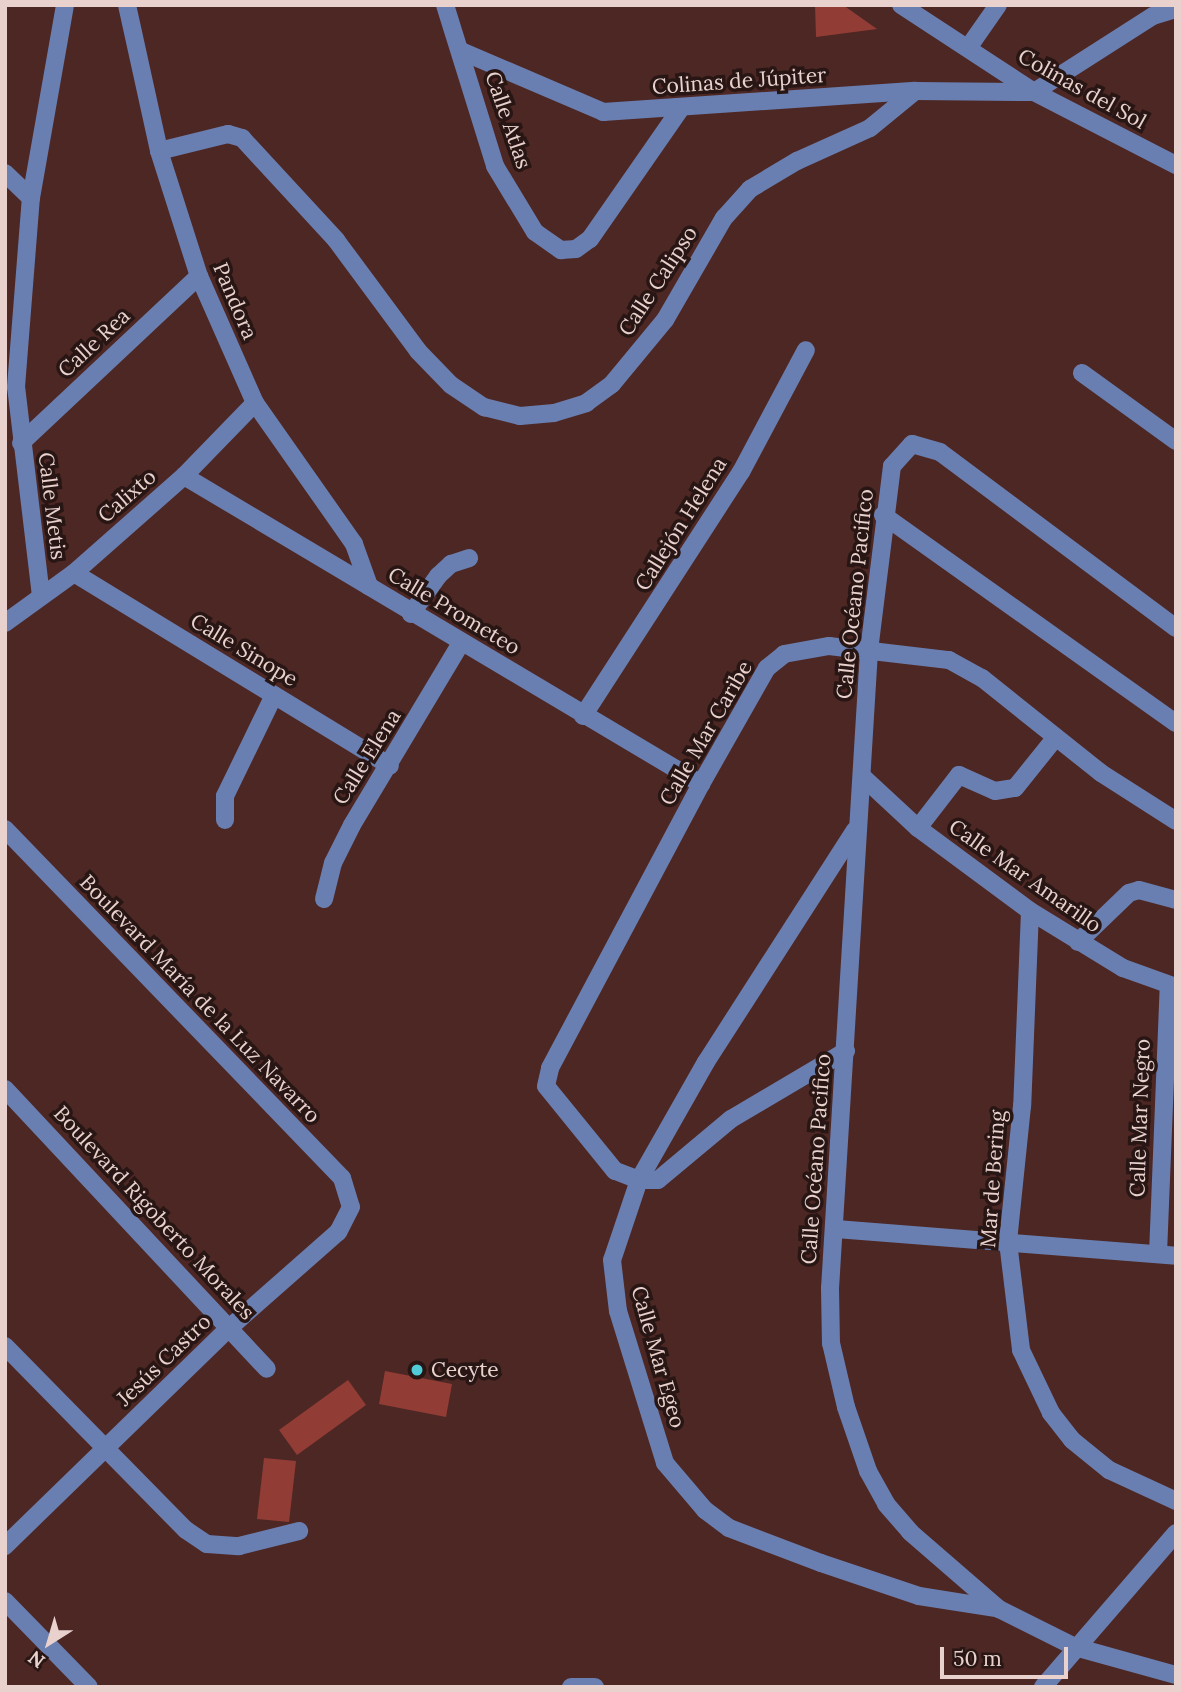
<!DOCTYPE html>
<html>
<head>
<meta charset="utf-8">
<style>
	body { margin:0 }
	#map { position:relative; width:1181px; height:1692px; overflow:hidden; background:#4d2724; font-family:Lora,serif }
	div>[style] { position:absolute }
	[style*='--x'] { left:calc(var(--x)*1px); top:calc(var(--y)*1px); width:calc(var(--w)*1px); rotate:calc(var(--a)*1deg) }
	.building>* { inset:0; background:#923c36 }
	.minor>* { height:18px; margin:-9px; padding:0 9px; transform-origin:9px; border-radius:9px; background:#6a7fb1 }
	.dots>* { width:19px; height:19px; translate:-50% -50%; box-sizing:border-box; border:4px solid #271614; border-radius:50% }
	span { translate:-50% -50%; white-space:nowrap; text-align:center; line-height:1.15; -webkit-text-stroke:7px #271614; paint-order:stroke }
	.street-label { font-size:21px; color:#e9d1cd }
	.poi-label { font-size:21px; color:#e9d1cd }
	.left { translate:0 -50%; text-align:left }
	.frame { position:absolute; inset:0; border:7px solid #e9d1cd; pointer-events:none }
	.north { position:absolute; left:14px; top:1608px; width:70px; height:70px; -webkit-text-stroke:5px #271614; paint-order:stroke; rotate:217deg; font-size:19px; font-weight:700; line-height:28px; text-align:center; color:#e9d1cd }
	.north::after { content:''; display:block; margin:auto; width:24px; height:32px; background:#e9d1cd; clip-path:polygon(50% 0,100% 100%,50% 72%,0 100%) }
	.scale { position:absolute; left:940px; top:1647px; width:128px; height:32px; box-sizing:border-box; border:4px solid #e9d1cd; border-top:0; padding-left:9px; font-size:21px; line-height:24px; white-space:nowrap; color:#e9d1cd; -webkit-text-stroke:5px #271614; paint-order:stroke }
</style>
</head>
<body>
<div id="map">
	<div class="building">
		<i style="clip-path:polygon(815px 5px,843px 5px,877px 29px,816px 37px)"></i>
		<i style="clip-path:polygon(385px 1371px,452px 1384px,446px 1417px,379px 1404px)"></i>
		<i style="clip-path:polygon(348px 1380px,366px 1405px,297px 1455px,279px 1430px)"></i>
		<i style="clip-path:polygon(264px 1458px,296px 1461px,289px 1522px,257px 1519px)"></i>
	</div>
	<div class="minor">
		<i style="--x:127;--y:5;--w:149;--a:77.6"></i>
		<i style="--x:159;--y:151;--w:131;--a:72.3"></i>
		<i style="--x:199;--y:276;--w:139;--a:66.2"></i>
		<i style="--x:255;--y:403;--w:172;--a:54.9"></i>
		<i style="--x:354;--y:544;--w:45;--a:70.3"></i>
		<i style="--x:445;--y:5;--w:169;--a:72.7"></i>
		<i style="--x:495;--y:166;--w:77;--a:58.8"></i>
		<i style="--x:535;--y:232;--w:32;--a:35"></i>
		<i style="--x:561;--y:250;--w:15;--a:-4"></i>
		<i style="--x:576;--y:249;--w:17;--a:-36"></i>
		<i style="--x:590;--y:239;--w:160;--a:-55.2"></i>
		<i style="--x:901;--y:5;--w:159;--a:33.2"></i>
		<i style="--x:1034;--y:92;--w:160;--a:27.2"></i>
		<i style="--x:968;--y:48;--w:52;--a:-55.1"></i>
		<i style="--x:461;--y:51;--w:155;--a:23.2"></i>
		<i style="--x:603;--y:112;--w:313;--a:-3.9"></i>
		<i style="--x:915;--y:91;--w:119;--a:0.5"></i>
		<i style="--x:1034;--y:92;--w:141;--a:-32.6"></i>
		<i style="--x:1153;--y:16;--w:24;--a:-17"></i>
		<i style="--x:159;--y:151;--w:71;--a:-13.8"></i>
		<i style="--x:228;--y:134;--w:15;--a:16"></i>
		<i style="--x:242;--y:138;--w:139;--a:47.3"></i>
		<i style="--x:336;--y:240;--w:138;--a:53.5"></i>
		<i style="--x:418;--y:351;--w:47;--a:45.9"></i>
		<i style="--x:451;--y:385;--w:40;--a:34"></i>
		<i style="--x:484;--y:407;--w:37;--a:14"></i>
		<i style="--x:520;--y:416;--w:34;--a:-5"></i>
		<i style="--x:554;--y:413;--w:34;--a:-17"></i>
		<i style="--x:586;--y:403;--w:32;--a:-36"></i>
		<i style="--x:612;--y:384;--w:83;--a:-50.4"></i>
		<i style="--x:665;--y:320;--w:118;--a:-60"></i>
		<i style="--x:724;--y:218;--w:39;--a:-48"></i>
		<i style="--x:750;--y:189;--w:55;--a:-30.8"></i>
		<i style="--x:797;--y:161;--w:80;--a:-24.3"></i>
		<i style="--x:870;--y:128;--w:58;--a:-39.4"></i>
		<i style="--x:5;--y:173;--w:36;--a:44"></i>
		<i style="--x:1082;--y:373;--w:116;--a:35.9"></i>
		<i style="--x:21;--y:443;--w:244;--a:-43.2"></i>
		<i style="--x:184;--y:476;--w:602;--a:30.78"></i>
		<i style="--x:883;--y:515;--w:359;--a:35.4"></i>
		<i style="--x:74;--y:573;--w:370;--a:31.4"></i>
		<i style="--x:41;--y:596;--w:210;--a:-96.8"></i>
		<i style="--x:16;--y:387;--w:190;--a:-85.5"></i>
		<i style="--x:31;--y:198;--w:196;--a:-80"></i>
		<i style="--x:411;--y:614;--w:47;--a:-54.6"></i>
		<i style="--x:438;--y:576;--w:18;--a:-43"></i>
		<i style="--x:451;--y:564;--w:19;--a:-18"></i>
		<i style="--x:5;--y:623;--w:85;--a:-35.9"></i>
		<i style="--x:74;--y:573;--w:147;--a:-41.4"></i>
		<i style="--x:184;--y:476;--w:102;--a:-45.8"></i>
		<i style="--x:1176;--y:628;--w:294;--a:-143.3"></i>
		<i style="--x:940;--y:452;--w:29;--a:-164"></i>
		<i style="--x:912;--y:444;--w:30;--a:132"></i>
		<i style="--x:892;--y:466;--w:186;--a:97.1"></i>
		<i style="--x:869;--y:651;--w:638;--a:93.5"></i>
		<i style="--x:830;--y:1288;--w:55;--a:89"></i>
		<i style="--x:831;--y:1343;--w:66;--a:76.8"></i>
		<i style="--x:846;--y:1407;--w:68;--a:71"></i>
		<i style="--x:868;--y:1471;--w:38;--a:61"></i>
		<i style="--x:886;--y:1504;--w:37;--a:49"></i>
		<i style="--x:910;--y:1532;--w:118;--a:40.9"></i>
		<i style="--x:999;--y:1609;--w:85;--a:26.6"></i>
		<i style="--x:1075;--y:1647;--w:105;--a:15.5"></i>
		<i style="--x:583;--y:716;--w:291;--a:-57.1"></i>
		<i style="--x:741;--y:472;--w:138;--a:-62"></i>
		<i style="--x:864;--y:778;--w:74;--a:42.8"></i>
		<i style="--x:918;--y:828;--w:139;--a:36.5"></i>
		<i style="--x:1030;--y:911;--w:109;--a:31.5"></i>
		<i style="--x:1123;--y:968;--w:56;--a:19.7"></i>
		<i style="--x:225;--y:820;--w:24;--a:-90"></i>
		<i style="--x:225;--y:796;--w:112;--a:-64.1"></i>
		<i style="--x:918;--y:828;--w:67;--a:-52.3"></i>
		<i style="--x:959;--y:775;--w:39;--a:24"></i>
		<i style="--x:995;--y:791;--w:20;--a:-9"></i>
		<i style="--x:1015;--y:788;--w:65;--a:-51.2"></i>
		<i style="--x:5;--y:829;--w:485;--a:46"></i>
		<i style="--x:342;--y:1178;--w:30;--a:73"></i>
		<i style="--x:351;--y:1207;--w:28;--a:117"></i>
		<i style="--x:338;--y:1232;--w:145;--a:138.6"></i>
		<i style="--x:229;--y:1328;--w:313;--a:135.8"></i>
		<i style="--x:855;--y:830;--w:276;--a:122.7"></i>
		<i style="--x:706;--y:1062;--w:136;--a:119.6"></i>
		<i style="--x:639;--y:1180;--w:84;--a:108.6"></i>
		<i style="--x:612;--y:1260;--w:51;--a:83.3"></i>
		<i style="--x:618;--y:1311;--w:159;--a:72.8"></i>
		<i style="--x:665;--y:1463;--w:62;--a:49.6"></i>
		<i style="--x:705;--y:1510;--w:30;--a:37"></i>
		<i style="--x:729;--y:1528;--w:98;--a:20.8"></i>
		<i style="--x:821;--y:1563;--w:103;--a:18.6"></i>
		<i style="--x:919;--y:1596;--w:78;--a:8.9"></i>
		<i style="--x:324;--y:899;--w:37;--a:-76"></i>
		<i style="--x:333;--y:863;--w:42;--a:-63.4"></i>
		<i style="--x:352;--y:825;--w:212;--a:-59.1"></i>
		<i style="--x:1030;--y:911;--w:195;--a:92.3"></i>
		<i style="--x:1022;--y:1106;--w:137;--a:95.9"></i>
		<i style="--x:1008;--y:1242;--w:109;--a:83.1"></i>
		<i style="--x:1021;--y:1350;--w:70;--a:64.5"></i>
		<i style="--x:1051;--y:1413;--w:34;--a:52"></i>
		<i style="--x:1072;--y:1440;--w:48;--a:39"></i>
		<i style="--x:1109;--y:1470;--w:74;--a:24.8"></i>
		<i style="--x:1078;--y:942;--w:71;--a:-43.9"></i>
		<i style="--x:1129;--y:893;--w:10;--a:-17"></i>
		<i style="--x:1139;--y:890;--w:38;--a:15"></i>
		<i style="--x:846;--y:1051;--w:134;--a:149.4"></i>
		<i style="--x:731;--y:1119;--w:95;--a:140.1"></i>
		<i style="--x:658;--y:1180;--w:19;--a:180"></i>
		<i style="--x:639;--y:1180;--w:26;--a:-159"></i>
		<i style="--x:615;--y:1171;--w:109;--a:-129.1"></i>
		<i style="--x:546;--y:1086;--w:18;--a:-77"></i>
		<i style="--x:550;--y:1068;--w:322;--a:-62"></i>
		<i style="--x:701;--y:784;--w:133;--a:-60.4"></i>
		<i style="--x:767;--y:668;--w:22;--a:-39"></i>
		<i style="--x:784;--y:654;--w:46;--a:-10.1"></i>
		<i style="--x:829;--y:646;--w:121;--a:6.7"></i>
		<i style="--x:949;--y:660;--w:38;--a:29"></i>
		<i style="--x:982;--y:678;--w:152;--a:38.6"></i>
		<i style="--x:1101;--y:773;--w:89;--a:32.6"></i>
		<i style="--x:5;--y:1089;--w:383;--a:46.9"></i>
		<i style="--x:836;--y:1229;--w:341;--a:4.5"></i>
		<i style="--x:1158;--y:1254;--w:269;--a:-87.7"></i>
		<i style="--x:5;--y:1346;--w:258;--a:45.5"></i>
		<i style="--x:186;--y:1530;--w:25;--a:34"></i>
		<i style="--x:207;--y:1544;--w:32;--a:4"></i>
		<i style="--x:239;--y:1546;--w:62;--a:-14"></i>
		<i style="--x:5;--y:1601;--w:120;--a:45.7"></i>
		<i style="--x:571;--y:1687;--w:24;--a:0"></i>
		<i style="--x:1043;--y:1687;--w:203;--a:-49.2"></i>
	</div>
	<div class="dots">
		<i style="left:417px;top:1370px;background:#52cbd9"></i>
	</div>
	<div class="street-label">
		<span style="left:739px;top:81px;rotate:-4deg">Colinas de Júpiter</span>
		<span style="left:1082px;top:89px;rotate:29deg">Colinas del Sol</span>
		<span style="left:508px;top:120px;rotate:71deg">Calle Atlas</span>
		<span style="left:658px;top:281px;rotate:-57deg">Calle Calipso</span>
		<span style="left:235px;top:301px;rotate:67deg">Pandora</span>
		<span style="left:94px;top:343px;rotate:-43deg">Calle Rea</span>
		<span style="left:127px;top:496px;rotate:-41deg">Calixto</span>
		<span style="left:52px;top:506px;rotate:83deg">Calle Metis</span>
		<span style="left:681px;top:524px;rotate:-58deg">Callejón Helena</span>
		<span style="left:855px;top:594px;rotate:-84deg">Calle Océano Pacifico</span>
		<span style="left:454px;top:611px;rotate:31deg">Calle Prometeo</span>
		<span style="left:244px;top:650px;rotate:31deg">Calle Sinope</span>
		<span style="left:706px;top:733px;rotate:-60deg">Calle Mar Caribe</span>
		<span style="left:367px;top:757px;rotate:-58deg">Calle Elena</span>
		<span style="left:1025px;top:876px;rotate:35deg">Calle Mar Amarillo</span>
		<span style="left:200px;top:999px;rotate:46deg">Boulevard María de la Luz Navarro</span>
		<span style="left:1140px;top:1118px;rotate:-88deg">Calle Mar Negro</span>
		<span style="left:816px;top:1159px;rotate:-86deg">Calle Océano Pacifico</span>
		<span style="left:993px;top:1179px;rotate:-86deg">Mar de Bering</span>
		<span style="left:154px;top:1213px;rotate:47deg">Boulevard Rigoberto Morales</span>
		<span style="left:658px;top:1357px;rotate:74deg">Calle Mar Egeo</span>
		<span style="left:164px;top:1360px;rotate:-44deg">Jesús Castro</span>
	</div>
	<div class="poi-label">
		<span class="left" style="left:431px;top:1370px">Cecyte</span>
	</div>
	<div class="frame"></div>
	<div class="north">N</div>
	<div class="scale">50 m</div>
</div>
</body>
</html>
